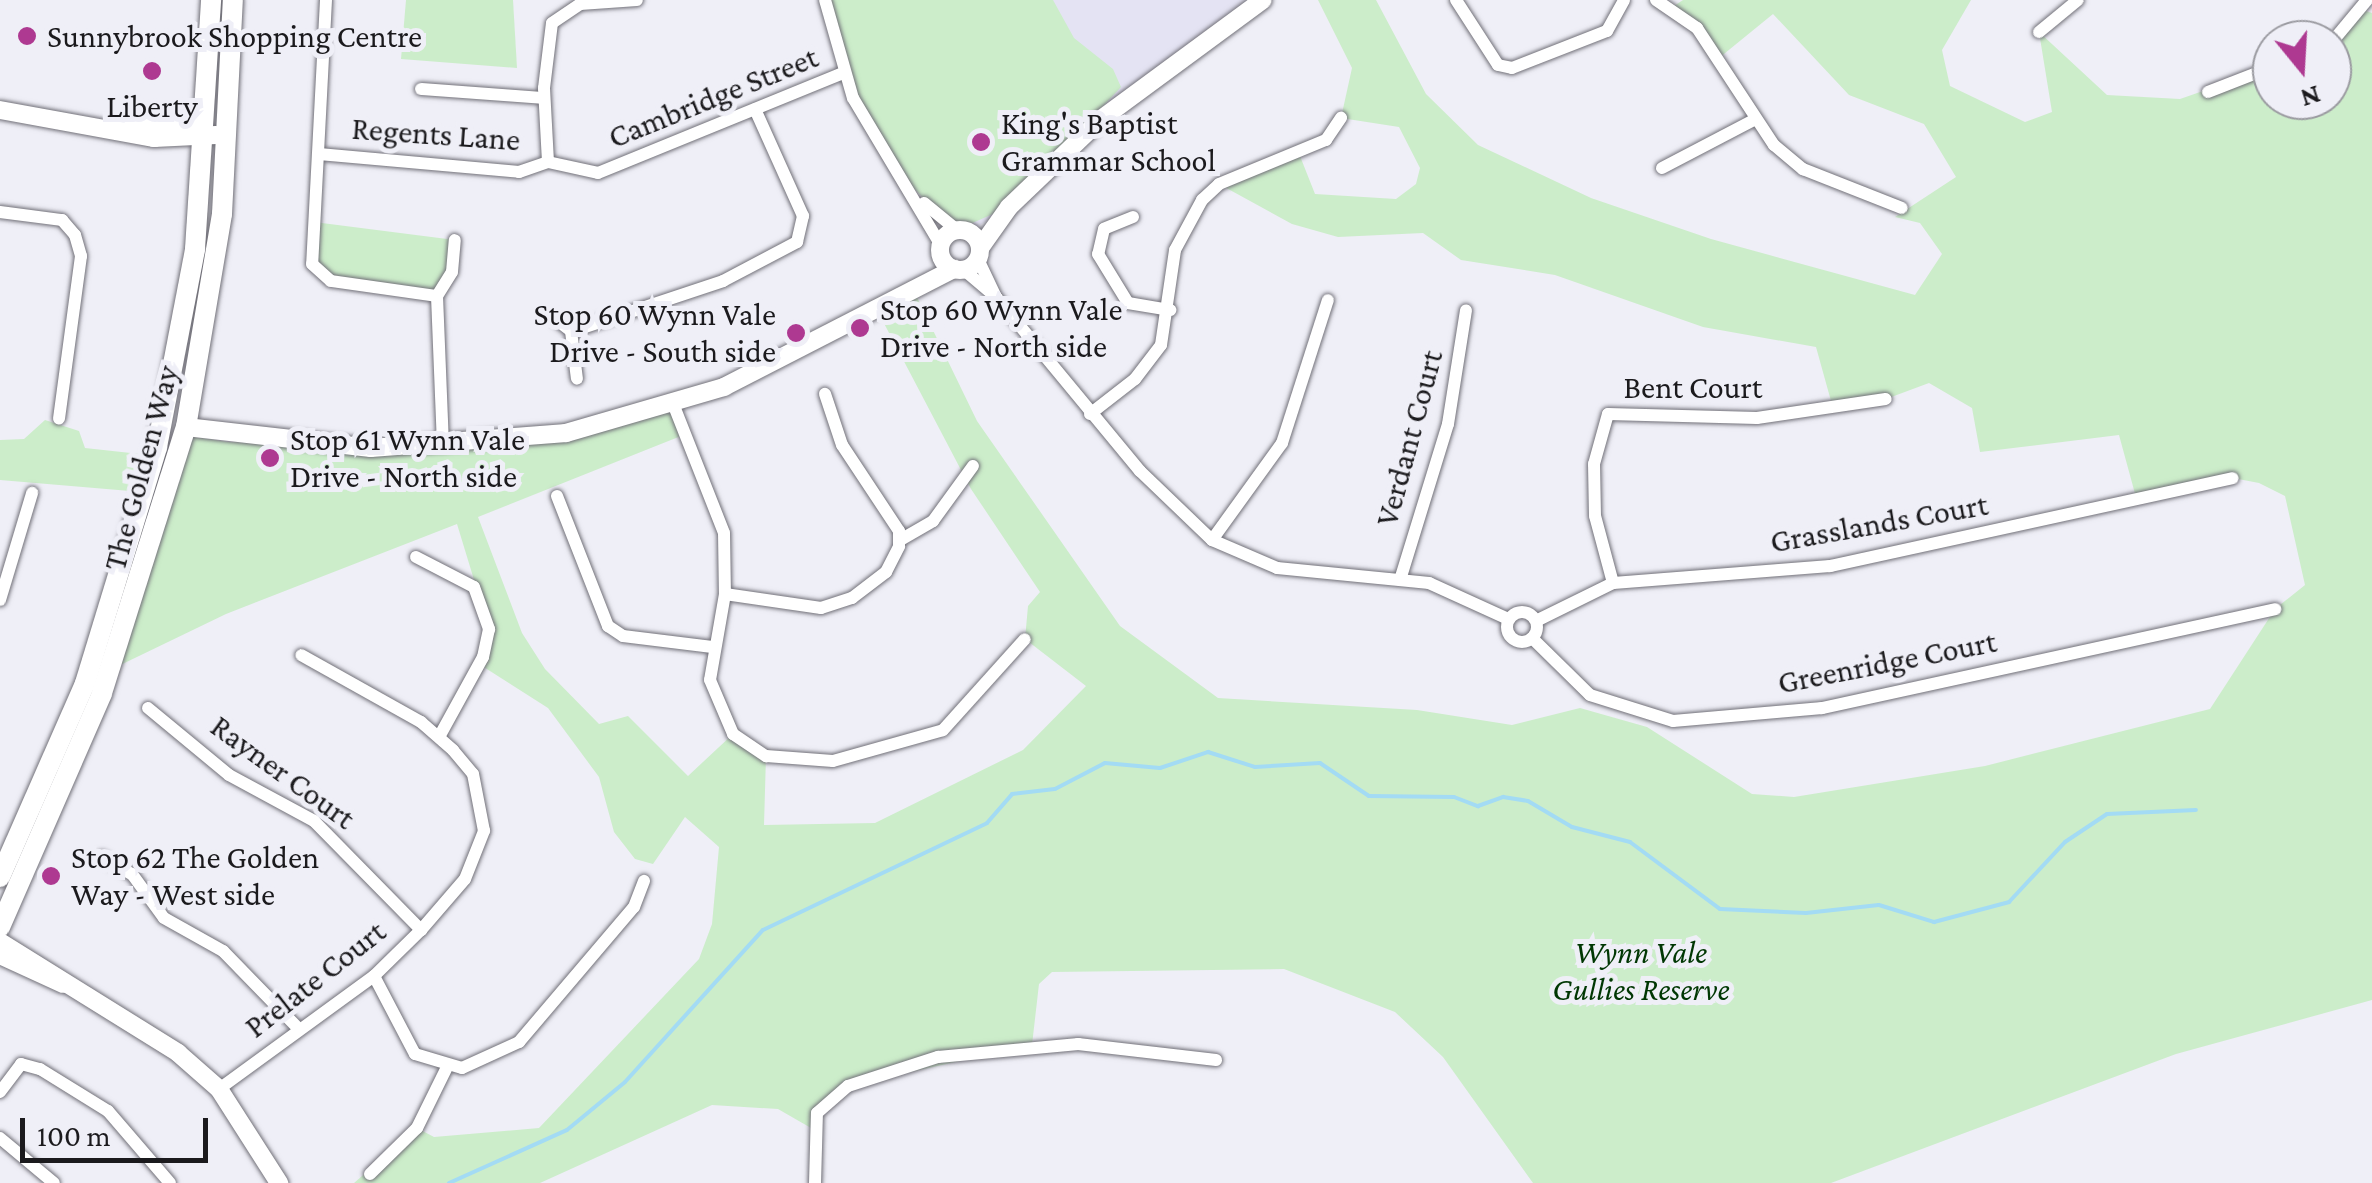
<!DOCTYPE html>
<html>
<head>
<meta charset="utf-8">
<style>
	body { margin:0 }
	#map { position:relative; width:2372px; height:1183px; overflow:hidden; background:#efeff7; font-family:"Crimson Pro",serif }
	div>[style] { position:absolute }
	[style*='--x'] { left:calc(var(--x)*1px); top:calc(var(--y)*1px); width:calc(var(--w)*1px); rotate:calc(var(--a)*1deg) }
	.built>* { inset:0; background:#e4e3f3 }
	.green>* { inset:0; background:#ccedca }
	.stream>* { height:4px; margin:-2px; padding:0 2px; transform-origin:2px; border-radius:2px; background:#a3dbf4 }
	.roads { filter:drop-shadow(0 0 2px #717078) drop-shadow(0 0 2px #717078) }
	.street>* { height:12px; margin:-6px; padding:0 6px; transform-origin:6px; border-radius:6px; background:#fff }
	.street>.ring { margin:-6px; padding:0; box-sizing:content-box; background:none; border:12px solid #fff; border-radius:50% }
	.secondary>* { height:18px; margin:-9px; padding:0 9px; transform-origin:9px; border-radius:9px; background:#fff }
	.secondary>.ring { margin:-9px; padding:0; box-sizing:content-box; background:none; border:18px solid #fff; border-radius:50% }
	.primary>* { height:20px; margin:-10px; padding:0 10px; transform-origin:10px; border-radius:10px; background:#fff }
	.dots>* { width:28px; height:28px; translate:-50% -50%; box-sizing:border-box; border:5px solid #efeff7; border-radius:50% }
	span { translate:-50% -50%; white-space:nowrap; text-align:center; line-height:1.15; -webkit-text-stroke:10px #efeff7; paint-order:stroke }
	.poi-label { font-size:32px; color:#1b1a1d }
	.left { translate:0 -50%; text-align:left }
	.right { translate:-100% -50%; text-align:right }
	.street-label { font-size:32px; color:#1b1a1d }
	.park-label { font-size:32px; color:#003703; font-style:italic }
	.north { position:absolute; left:2252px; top:20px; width:100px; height:100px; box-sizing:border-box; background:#efeff7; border:2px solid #9a9aa0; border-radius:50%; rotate:162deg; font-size:28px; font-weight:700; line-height:40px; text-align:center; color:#1b1a1d }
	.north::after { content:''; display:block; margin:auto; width:35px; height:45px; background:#ae3991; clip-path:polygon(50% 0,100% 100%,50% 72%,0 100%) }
	.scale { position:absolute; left:20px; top:1118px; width:188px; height:45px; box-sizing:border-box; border:5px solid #1b1a1d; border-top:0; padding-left:12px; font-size:30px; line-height:35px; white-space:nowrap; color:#1b1a1d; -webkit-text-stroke:8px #efeff7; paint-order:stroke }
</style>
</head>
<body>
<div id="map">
	<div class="built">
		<i style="clip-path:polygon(826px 0,1270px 0,1192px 47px,1009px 207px,969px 232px,900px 177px)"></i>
	</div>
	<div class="green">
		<i style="clip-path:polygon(406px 0,513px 0,517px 68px,401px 59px)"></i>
		<i style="clip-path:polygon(826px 0,1053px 0,1074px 38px,1113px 69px,1121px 87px,1009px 207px,954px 231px,891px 164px,846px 80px)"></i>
		<i style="clip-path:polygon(1318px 0,1376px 0,1426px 94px,1478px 145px,1591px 198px,1711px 239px,1915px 295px,1942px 254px,1920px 223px,1895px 217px,1956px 177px,1924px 124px,1849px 95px,1773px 14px,1719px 58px,1671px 8px,1683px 0,1971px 0,1942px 50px,1950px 86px,2025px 122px,2052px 112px,2039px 32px,2107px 95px,2180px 99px,2272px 67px,2272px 100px,2332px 100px,2332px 42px,2363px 10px,2372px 13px,2372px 1000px,2176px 1054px,1831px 1183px,1533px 1183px,1443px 1057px,1395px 1012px,1284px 969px,1052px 972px,1039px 984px,1032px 1045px,848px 1086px,811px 1128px,778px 1109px,712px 1105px,540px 1183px,354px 1183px,417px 1128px,434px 1137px,539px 1128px,699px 959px,712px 924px,719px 847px,685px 817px,653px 864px,635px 859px,614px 832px,599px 777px,548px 708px,479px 664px,489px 629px,457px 524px,226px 614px,110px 670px,186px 427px,196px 437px,228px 442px,452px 446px,674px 406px,686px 434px,478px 517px,522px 633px,545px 669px,599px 724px,628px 716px,688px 776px,733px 734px,766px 756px,764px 825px,875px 823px,1023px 750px,1086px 686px,1025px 639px,1028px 606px,1040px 592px,971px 489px,877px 310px,912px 287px,977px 421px,1120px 626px,1218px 698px,1417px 710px,1512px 725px,1580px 708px,1647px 727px,1752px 794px,1794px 797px,1985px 766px,2210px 709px,2275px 609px,2305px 585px,2285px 496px,2259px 483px,2233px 478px,2137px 501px,2119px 435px,1980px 452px,1972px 408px,1929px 383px,1886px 399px,1831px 401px,1816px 347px,1703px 327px,1555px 275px,1461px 260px,1423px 233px,1338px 237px,1292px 224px,1219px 184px,1298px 151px,1315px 194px,1396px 199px,1416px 184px,1420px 168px,1399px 127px,1341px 118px,1352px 68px)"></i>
		<i style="clip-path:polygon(314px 222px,455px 240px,450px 277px,437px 296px,331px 281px,311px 253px)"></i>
		<i style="clip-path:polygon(45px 420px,79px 431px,85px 448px,140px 454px,130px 491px,0 480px,0 440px,24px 439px)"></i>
	</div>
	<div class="stream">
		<i style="--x:449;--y:1183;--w:129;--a:-24.2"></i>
		<i style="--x:567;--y:1130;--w:75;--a:-39.6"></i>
		<i style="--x:625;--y:1082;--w:205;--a:-47.8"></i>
		<i style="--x:763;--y:930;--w:248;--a:-25.5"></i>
		<i style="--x:987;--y:823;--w:38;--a:-49"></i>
		<i style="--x:1012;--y:794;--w:43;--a:-6.6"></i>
		<i style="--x:1055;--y:789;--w:56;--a:-27.5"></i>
		<i style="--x:1105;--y:763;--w:55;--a:5.2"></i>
		<i style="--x:1160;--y:768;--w:51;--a:-18.4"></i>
		<i style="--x:1208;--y:752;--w:49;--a:17.7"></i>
		<i style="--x:1255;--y:767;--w:65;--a:-3.5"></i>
		<i style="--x:1320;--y:763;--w:59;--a:34"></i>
		<i style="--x:1369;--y:796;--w:85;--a:0.7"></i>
		<i style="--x:1454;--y:797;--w:26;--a:21"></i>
		<i style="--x:1478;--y:806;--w:27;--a:-20"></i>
		<i style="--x:1503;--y:797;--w:25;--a:9"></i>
		<i style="--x:1528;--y:801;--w:51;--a:30.6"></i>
		<i style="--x:1572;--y:827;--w:60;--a:14.5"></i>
		<i style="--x:1630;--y:842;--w:112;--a:36.7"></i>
		<i style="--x:1720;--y:909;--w:86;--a:2.7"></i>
		<i style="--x:1806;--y:913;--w:73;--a:-6.3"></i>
		<i style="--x:1879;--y:905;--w:58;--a:17.2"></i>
		<i style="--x:1934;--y:922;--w:78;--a:-14.9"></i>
		<i style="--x:2009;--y:902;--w:82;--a:-47"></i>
		<i style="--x:2065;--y:842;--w:50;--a:-33.7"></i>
		<i style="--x:2107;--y:814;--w:89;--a:-2.6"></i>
	</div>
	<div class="roads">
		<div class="street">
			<i style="--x:326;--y:0;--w:264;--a:93"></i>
			<i style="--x:312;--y:264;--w:25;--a:42"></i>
			<i style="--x:331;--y:281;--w:107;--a:8.1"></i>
			<i style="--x:437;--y:296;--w:150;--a:87.7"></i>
			<i style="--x:825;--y:0;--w:102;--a:74.1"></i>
			<i style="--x:853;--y:98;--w:170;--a:59.2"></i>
			<i style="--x:1456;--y:0;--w:77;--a:57.1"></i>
			<i style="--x:1498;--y:65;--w:14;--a:12"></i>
			<i style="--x:1512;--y:68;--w:102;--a:-21.3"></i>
			<i style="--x:1607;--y:31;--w:35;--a:-61"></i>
			<i style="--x:1656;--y:0;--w:50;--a:34.3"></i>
			<i style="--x:1697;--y:28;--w:140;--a:56.7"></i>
			<i style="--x:1774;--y:145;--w:38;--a:40"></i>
			<i style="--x:1803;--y:169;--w:106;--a:21.5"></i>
			<i style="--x:2039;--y:32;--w:50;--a:-39.4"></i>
			<i style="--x:2332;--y:42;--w:55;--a:-50.2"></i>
			<i style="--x:421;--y:89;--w:122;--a:4.2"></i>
			<i style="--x:2208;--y:92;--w:69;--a:-21.3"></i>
			<i style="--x:319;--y:154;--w:201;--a:5.1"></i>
			<i style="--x:519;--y:172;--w:31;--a:-19"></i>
			<i style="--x:548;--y:162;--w:51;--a:12.4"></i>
			<i style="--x:598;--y:173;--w:265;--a:-22.2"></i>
			<i style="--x:548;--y:162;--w:74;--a:-93.1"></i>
			<i style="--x:544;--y:88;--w:65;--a:-83"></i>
			<i style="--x:552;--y:23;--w:34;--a:-34"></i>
			<i style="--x:580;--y:4;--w:57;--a:-4"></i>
			<i style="--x:1662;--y:168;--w:102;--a:-27.6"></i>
			<i style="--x:924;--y:203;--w:43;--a:39.3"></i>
			<i style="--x:0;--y:212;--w:63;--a:7.4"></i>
			<i style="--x:62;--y:220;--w:20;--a:49"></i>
			<i style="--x:75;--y:235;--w:22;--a:74"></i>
			<i style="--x:81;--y:256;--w:164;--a:97.7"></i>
			<i style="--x:1133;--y:217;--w:31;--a:158"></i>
			<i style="--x:1104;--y:229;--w:26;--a:103"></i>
			<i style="--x:1098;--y:254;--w:57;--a:58.5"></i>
			<i style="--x:1128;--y:303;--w:43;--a:9.5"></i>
			<i style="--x:978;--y:259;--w:42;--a:64.7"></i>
			<i style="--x:964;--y:270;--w:42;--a:40.2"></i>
			<i style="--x:996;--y:297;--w:226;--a:50.4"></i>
			<i style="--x:1140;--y:471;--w:100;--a:43.8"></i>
			<i style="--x:1212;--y:540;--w:71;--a:23.3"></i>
			<i style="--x:1277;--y:568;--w:153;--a:5.6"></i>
			<i style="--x:1429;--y:583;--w:87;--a:24.5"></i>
			<i style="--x:437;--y:296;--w:28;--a:-58"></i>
			<i style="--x:452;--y:272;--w:32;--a:-85"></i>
			<i style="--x:554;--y:318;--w:21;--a:37"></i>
			<i style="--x:571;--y:331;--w:11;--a:-15"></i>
			<i style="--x:582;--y:328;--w:149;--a:-18.4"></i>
			<i style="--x:723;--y:281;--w:84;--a:-27.8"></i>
			<i style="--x:797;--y:242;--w:27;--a:-77"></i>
			<i style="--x:803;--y:216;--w:117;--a:-114.2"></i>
			<i style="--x:571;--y:331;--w:48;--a:82.9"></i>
			<i style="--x:674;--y:406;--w:136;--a:68.5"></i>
			<i style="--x:724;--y:533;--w:61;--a:89.1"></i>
			<i style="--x:725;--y:594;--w:87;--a:99.9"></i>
			<i style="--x:710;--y:680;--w:59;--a:66.9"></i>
			<i style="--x:733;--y:734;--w:40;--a:34"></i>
			<i style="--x:766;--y:756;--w:67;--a:4.3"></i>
			<i style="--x:833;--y:761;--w:114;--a:-15.7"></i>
			<i style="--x:943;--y:730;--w:122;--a:-48"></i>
			<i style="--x:1090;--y:414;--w:57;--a:-37.9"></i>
			<i style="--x:1135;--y:379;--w:43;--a:-52.6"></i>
			<i style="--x:1161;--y:345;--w:96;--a:-81.6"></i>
			<i style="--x:1175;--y:250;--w:57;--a:-61.6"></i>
			<i style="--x:1202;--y:200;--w:23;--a:-43"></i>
			<i style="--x:1219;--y:184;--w:116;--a:-22.4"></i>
			<i style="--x:1326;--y:140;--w:27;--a:-56"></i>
			<i style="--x:557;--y:496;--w:140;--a:68.6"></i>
			<i style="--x:608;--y:626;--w:18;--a:34"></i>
			<i style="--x:623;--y:636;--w:90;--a:7"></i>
			<i style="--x:902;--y:539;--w:36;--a:-30"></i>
			<i style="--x:933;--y:521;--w:68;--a:-54"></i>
			<i style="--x:1212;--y:540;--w:120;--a:-54.2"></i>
			<i style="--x:1282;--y:443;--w:150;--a:-72.2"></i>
			<i style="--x:416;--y:557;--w:65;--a:27.3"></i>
			<i style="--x:474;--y:587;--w:45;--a:70.3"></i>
			<i style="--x:489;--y:629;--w:29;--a:102"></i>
			<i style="--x:483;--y:657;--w:91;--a:118.8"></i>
			<i style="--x:1400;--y:580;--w:163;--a:-72.9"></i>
			<i style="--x:1448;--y:424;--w:115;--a:-81"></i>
			<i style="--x:1613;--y:583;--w:69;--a:-105"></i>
			<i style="--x:1595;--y:516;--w:52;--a:-91.1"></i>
			<i style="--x:1594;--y:464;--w:52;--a:-74.4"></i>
			<i style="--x:1608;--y:414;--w:149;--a:1.5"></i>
			<i style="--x:1757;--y:418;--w:130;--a:-8.4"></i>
			<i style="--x:725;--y:594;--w:97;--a:8.3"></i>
			<i style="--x:821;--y:608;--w:33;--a:-18"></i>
			<i style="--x:852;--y:598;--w:43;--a:-37.4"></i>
			<i style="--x:886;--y:572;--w:29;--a:-63"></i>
			<i style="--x:899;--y:546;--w:15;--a:-90"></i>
			<i style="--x:899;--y:531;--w:103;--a:-123.5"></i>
			<i style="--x:842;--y:445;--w:54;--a:-108.4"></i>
			<i style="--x:0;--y:600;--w:112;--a:-73.3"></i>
			<i class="ring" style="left:1507px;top:612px;width:18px;height:18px"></i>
			<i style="--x:1538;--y:620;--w:84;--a:-26.3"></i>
			<i style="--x:1613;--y:583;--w:218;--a:-4.5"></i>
			<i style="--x:1830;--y:566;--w:412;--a:-12.3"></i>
			<i style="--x:1532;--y:638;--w:81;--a:44.5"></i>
			<i style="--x:1590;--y:695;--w:87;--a:17.4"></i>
			<i style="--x:1673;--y:721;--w:150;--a:-5"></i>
			<i style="--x:1822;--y:708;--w:464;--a:-12.3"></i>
			<i style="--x:148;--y:708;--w:105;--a:39.6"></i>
			<i style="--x:229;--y:775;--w:97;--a:28.4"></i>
			<i style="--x:314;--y:821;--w:153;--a:45.5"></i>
			<i style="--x:102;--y:857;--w:34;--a:30"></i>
			<i style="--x:132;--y:874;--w:54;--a:54"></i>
			<i style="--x:164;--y:918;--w:68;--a:29.2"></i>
			<i style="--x:223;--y:951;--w:105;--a:45.8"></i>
			<i style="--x:374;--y:976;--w:88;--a:62.3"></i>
			<i style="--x:415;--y:1054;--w:49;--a:16.6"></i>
			<i style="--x:462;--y:1068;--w:63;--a:-24.5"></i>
			<i style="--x:519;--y:1042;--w:177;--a:-49.6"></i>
			<i style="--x:634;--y:907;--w:28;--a:-69"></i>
			<i style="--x:219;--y:1089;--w:192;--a:-36.1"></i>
			<i style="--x:374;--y:976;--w:66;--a:-44.4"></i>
			<i style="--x:421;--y:930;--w:67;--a:-49.2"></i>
			<i style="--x:465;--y:879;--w:52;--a:-68.4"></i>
			<i style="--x:484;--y:831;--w:58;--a:-100.9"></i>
			<i style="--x:473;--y:774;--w:31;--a:-130"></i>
			<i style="--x:453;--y:750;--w:43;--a:-138.8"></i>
			<i style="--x:421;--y:722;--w:137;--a:-150.8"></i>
			<i style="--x:0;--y:1092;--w:35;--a:-53"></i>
			<i style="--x:21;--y:1064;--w:20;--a:15"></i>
			<i style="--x:40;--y:1069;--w:80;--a:31.7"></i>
			<i style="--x:108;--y:1111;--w:95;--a:49.3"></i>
			<i style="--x:0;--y:1138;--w:70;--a:39.8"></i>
			<i style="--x:370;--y:1174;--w:66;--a:-44.4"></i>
			<i style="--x:417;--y:1128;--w:66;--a:-63.8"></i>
			<i style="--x:815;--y:1183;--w:70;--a:-88.4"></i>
			<i style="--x:817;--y:1113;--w:41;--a:-41.1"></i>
			<i style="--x:848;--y:1086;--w:95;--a:-17.9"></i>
			<i style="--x:938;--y:1057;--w:141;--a:-5.3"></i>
			<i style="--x:1078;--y:1044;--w:139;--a:6.6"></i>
		</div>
		<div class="secondary">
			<i style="--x:0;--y:110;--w:157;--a:10.3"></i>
			<i style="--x:154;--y:138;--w:62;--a:-2.8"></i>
			<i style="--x:118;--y:126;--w:61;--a:0"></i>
			<i style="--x:179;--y:126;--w:27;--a:17"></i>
			<i class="ring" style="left:940px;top:230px;width:22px;height:22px"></i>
			<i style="--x:980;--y:248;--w:50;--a:-54.7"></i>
			<i style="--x:1009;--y:207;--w:126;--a:-43.7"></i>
			<i style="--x:1100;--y:120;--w:202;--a:-36.4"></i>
			<i style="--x:186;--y:427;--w:186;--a:6.5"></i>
			<i style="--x:371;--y:448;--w:196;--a:-4.4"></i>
			<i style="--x:566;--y:433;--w:165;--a:-16.2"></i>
			<i style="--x:724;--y:387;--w:259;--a:-27.2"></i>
			<i style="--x:0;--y:942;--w:210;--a:31.9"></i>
			<i style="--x:178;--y:1053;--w:55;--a:41.3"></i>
			<i style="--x:219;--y:1089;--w:112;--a:57.4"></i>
			<i style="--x:0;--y:955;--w:69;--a:24.7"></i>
		</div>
		<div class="primary">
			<i style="--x:0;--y:877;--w:212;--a:-66.3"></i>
			<i style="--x:85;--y:683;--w:247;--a:-73"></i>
			<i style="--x:157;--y:447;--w:202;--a:-79.1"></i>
			<i style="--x:195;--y:249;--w:250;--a:-86.3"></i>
			<i style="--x:0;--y:927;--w:255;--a:-66.4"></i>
			<i style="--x:102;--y:693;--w:279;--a:-72.5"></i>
			<i style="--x:186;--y:427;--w:216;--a:-80.4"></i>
			<i style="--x:222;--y:214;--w:214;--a:-87.1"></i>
		</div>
	</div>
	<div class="dots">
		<i style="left:27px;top:36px;background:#ae3991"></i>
		<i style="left:152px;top:71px;background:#ae3991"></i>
		<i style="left:981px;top:142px;background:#ae3991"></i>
		<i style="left:860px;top:328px;background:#ae3991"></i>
		<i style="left:796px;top:333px;background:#ae3991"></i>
		<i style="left:270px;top:458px;background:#ae3991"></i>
		<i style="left:51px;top:876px;background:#ae3991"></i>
	</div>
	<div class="poi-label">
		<span class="left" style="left:47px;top:36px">Sunnybrook Shopping Centre</span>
		<span style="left:152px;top:106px">Liberty</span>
		<span class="left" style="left:1001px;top:142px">King's Baptist<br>Grammar School</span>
		<span class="left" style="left:880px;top:328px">Stop 60 Wynn Vale<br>Drive - North side</span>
		<span class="right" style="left:776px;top:333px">Stop 60 Wynn Vale<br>Drive - South side</span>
		<span class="left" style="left:290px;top:458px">Stop 61 Wynn Vale<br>Drive - North side</span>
		<span class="left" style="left:71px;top:876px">Stop 62 The Golden<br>Way - West side</span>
	</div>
	<div class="street-label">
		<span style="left:713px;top:97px;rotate:-22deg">Cambridge Street</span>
		<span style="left:436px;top:134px;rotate:4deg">Regents Lane</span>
		<span style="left:1693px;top:387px">Bent Court</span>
		<span style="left:1409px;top:438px;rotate:-75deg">Verdant Court</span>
		<span style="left:141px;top:468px;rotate:-75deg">The Golden Way</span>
		<span style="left:1879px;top:523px;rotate:-10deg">Grasslands Court</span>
		<span style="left:1887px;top:662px;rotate:-11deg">Greenridge Court</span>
		<span style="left:283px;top:772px;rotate:36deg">Rayner Court</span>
		<span style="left:315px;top:979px;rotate:-38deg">Prelate Court</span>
	</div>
	<div class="park-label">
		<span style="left:1641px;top:971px">Wynn Vale<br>Gullies Reserve</span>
	</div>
	<div class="north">N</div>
	<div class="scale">100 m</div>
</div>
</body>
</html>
